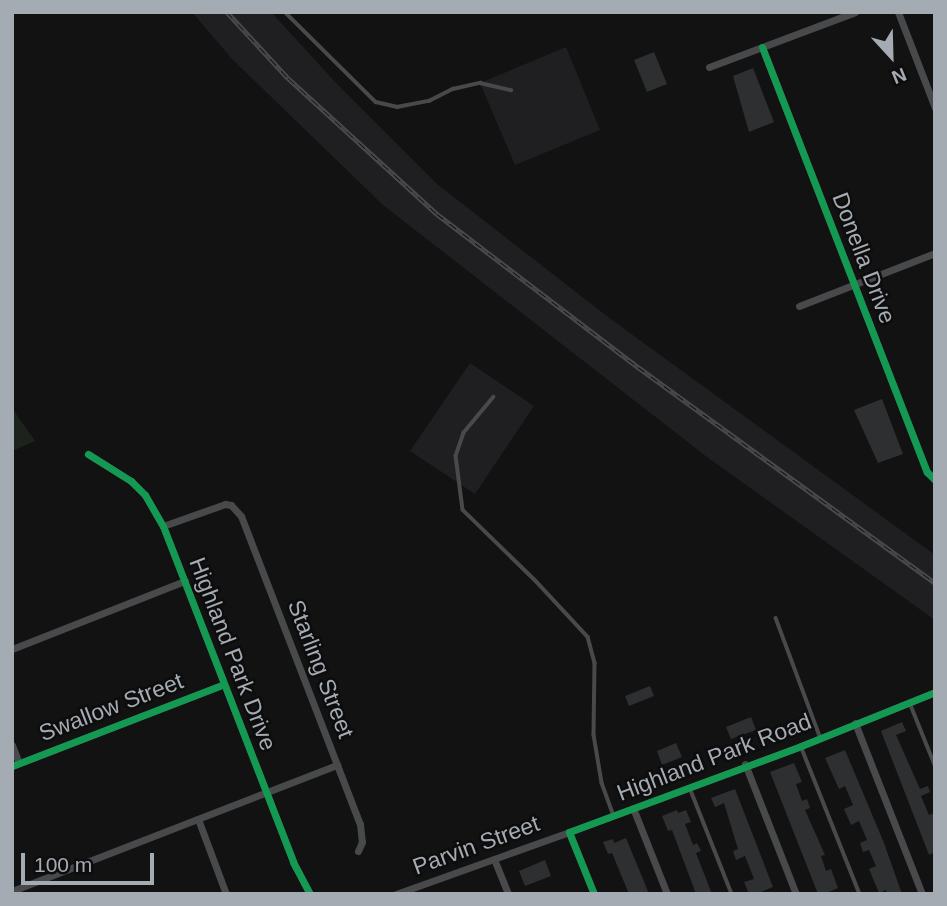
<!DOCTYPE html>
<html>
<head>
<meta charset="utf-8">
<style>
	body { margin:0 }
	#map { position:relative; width:947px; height:906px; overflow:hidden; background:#121213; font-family:Helvetica,sans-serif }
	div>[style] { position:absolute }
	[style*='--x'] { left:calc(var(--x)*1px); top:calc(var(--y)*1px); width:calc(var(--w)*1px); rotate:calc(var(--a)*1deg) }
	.built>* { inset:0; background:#1f1f21 }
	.green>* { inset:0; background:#1d221d }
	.building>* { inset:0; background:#2e2f30 }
	.lane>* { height:3.5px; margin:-1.75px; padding:0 1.75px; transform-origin:1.75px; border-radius:1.75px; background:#47494b }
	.street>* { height:7px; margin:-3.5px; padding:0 3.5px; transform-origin:3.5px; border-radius:3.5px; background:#47494b }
	.rail>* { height:5px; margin-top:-2.5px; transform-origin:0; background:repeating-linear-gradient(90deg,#0d0d0e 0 8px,#48494b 0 16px); box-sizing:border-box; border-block:2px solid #48494b }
	.cycleway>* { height:7px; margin:-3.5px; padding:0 3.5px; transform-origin:3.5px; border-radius:3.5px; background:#139951 }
	span { translate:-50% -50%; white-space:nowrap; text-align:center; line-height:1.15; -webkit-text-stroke:5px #0d0d0e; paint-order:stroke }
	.street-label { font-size:23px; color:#a5abb2 }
	.frame { position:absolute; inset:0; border:14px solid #a5abb2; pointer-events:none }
	.north { position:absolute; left:856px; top:21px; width:70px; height:70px; -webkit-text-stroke:5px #0d0d0e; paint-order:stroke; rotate:158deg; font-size:19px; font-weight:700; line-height:28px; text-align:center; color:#a5abb2 }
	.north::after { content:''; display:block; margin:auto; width:24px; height:32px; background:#a5abb2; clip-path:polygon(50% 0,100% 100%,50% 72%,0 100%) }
	.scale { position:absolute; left:21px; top:853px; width:133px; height:32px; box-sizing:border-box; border:4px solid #a5abb2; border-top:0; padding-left:9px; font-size:21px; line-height:24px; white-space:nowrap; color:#a5abb2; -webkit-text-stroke:5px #0d0d0e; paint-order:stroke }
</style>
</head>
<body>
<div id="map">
	<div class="built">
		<i style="clip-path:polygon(192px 12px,271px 12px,338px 85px,437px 184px,608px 317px,935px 555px,935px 620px,707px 457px,383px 205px,232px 59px)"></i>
		<i style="clip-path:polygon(566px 47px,600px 130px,515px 165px,480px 83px)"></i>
		<i style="clip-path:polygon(470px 363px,534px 406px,475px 494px,410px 451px)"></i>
	</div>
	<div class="green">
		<i style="clip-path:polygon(12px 408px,35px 441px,12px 451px)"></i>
	</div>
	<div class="building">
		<i style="clip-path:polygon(654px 52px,667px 84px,647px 92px,634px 60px)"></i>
		<i style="clip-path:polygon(753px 68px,774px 122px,749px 132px,733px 76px)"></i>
		<i style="clip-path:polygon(882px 399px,903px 454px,878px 463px,854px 410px)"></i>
		<i style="clip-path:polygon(650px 686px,654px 696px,629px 706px,625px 696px)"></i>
		<i style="clip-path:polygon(751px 717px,756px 730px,731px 739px,726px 727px)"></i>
		<i style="clip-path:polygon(902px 722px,906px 731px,896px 735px,920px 789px,928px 786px,930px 792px,921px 796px,929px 815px,935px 813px,935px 852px,929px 855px,881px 731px)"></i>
		<i style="clip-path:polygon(676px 743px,682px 757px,662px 765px,657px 751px)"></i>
		<i style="clip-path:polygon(845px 750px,884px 843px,902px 894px,887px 894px,886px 890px,879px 893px,869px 869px,876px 866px,869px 850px,863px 852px,860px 843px,867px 840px,859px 821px,851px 825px,844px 809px,853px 805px,845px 786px,839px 789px,825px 758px)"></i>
		<i style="clip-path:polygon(794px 763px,802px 782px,796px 784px,802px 801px,807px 799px,810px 808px,805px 810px,825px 855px,821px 856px,826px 871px,831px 869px,838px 888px,824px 894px,818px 894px,770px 772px)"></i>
		<i style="clip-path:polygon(735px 789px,773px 887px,756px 894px,749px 894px,744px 882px,754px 879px,745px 856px,736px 860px,733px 851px,738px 849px,724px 803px,715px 807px,711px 798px)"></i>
		<i style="clip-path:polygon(677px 810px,678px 813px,686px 810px,691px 822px,685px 824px,693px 845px,697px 843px,701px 851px,696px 853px,712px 894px,696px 894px,672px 830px,668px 831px,662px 816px)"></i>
		<i style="clip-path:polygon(626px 838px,643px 879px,649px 894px,629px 894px,612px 853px,608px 854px,603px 842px,613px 839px,614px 843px)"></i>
		<i style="clip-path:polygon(545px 860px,551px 876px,525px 886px,519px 871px)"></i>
	</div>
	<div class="lane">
		<i style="--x:285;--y:12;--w:128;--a:44.7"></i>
		<i style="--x:376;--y:102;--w:22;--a:13"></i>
		<i style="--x:397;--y:107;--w:33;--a:-11"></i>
		<i style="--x:429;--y:101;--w:27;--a:-27"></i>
		<i style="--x:453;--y:89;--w:28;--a:-13"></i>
		<i style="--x:480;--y:83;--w:32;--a:13"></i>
		<i style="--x:494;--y:397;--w:47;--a:129.8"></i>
		<i style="--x:464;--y:433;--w:24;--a:109"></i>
		<i style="--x:456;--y:456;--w:54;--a:82.6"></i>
		<i style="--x:463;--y:510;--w:100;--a:44.2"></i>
		<i style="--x:535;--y:580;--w:78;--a:47.1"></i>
		<i style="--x:588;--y:637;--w:27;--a:75"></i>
		<i style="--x:595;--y:663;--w:72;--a:90.8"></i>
		<i style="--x:594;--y:735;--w:49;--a:80.5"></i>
		<i style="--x:602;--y:783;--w:33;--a:70"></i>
		<i style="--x:776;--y:618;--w:126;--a:69.6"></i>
		<i style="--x:910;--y:703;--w:67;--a:68"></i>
		<i style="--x:801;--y:746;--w:159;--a:68.3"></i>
		<i style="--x:690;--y:788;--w:114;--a:68.4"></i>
	</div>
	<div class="street">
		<i style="--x:898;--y:12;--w:103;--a:68.9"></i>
		<i style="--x:762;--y:47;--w:456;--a:68.8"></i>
		<i style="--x:927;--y:472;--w:11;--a:45"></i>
		<i style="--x:709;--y:67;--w:156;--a:-20.6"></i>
		<i style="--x:799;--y:306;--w:146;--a:-21.3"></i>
		<i style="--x:88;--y:454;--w:51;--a:32.1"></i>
		<i style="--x:131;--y:481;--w:20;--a:45"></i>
		<i style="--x:145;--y:495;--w:36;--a:60"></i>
		<i style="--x:163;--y:526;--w:360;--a:68.8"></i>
		<i style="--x:293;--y:862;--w:36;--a:62"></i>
		<i style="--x:163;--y:526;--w:66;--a:-19.5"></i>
		<i style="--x:225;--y:504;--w:6;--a:9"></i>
		<i style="--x:231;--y:505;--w:15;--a:48"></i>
		<i style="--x:241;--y:516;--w:330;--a:68.9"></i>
		<i style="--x:360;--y:824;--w:18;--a:84"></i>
		<i style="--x:362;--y:842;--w:10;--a:114"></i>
		<i style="--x:12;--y:649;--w:186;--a:-21.5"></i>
		<i style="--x:855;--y:723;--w:184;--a:68.6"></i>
		<i style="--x:12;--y:745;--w:19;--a:69"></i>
		<i style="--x:745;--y:764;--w:140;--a:68.6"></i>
		<i style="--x:12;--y:766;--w:227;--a:-21.1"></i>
		<i style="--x:633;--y:808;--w:92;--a:68.4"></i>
		<i style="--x:198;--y:819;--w:80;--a:69.5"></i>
		<i style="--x:494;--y:859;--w:38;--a:68"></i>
		<i style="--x:12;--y:891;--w:349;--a:-21.2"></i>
		<i style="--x:396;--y:894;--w:184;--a:-19.7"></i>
		<i style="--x:594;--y:894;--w:67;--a:-112"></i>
		<i style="--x:569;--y:832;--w:247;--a:-20.3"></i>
		<i style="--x:801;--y:746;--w:144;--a:-21.9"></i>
	</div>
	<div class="rail">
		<i style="--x:227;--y:12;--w:90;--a:47.3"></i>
		<i style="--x:288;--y:78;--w:202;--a:42.4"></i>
		<i style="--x:437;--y:214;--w:253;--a:37.3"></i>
		<i style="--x:638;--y:367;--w:367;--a:36"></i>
	</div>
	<div class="cycleway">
		<i style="--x:762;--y:47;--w:456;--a:68.8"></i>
		<i style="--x:927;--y:472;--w:11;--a:45"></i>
		<i style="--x:88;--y:454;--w:51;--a:32.1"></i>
		<i style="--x:131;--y:481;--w:20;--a:45"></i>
		<i style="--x:145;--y:495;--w:36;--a:60"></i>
		<i style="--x:163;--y:526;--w:360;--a:68.8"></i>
		<i style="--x:293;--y:862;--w:36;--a:62"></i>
		<i style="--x:12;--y:766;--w:227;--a:-21.1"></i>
		<i style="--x:594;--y:894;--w:67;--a:-112"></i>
		<i style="--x:569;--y:832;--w:247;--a:-20.3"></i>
		<i style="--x:801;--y:746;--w:144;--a:-21.9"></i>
	</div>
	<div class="street-label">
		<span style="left:864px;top:258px;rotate:69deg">Donella Drive</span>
		<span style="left:233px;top:654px;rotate:69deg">Highland Park Drive</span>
		<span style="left:321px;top:669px;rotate:69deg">Starling Street</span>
		<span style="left:111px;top:707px;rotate:-21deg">Swallow Street</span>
		<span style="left:714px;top:757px;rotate:-21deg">Highland Park Road</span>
		<span style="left:476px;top:845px;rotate:-20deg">Parvin Street</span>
	</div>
	<div class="frame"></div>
	<div class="north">N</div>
	<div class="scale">100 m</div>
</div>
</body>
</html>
